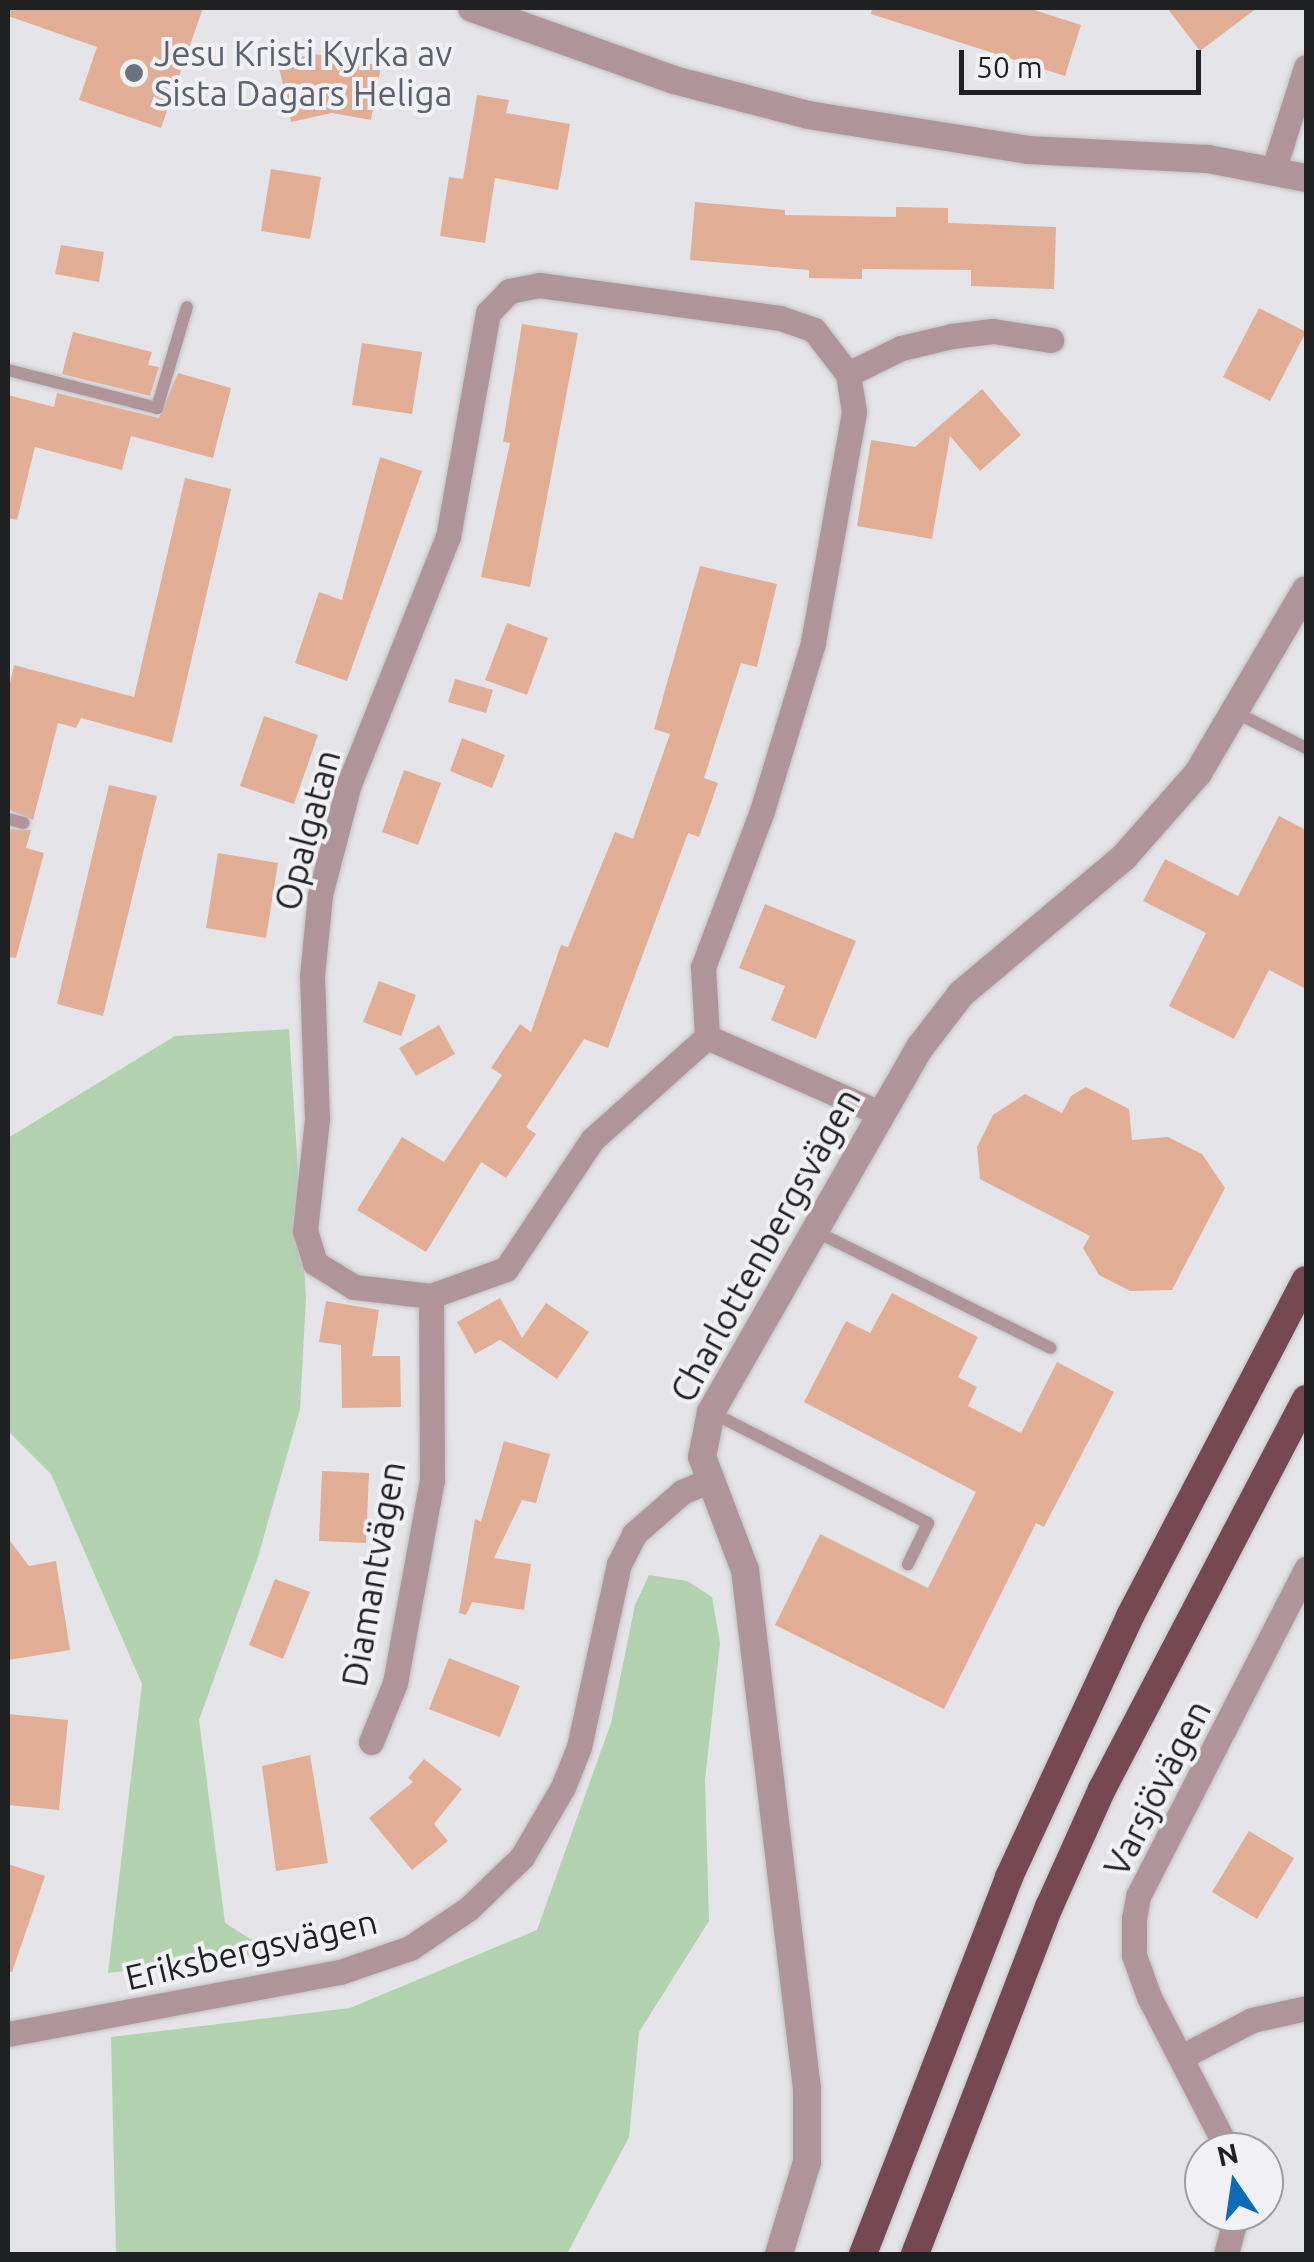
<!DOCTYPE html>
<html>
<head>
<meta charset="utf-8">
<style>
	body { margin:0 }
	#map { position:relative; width:1314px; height:2262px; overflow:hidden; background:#e4e4e8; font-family:Ubuntu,sans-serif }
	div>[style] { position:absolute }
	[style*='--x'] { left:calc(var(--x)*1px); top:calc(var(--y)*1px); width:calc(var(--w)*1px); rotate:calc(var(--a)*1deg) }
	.green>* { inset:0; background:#b1d1af }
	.building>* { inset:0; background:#e1ae95 }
	.roads { filter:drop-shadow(0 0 2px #c1c1c4) drop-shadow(0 0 2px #c1c1c4) }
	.service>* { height:12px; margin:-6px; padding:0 6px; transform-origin:6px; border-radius:6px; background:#af959a }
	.minor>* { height:25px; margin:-12.5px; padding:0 12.5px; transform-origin:12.5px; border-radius:12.5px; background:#af959a }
	.tertiary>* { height:28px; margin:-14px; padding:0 14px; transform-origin:14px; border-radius:14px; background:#af959a }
	.trunk>* { height:28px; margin:-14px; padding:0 14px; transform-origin:14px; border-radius:14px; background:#764852 }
	.dots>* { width:28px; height:28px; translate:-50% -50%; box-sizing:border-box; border:5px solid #f1f1f5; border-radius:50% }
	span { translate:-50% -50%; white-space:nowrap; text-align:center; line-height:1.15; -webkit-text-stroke:8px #f1f1f5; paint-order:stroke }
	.worship-label { font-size:35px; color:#5b616d }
	.left { translate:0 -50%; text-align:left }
	.street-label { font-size:35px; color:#1f2021 }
	.frame { position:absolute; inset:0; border:10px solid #1f2021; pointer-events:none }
	.north { position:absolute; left:1184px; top:2132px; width:100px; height:100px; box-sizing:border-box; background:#f1f1f5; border:2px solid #9d9da0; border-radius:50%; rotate:347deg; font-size:28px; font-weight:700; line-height:40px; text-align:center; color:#1f2021 }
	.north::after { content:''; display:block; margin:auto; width:35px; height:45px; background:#0e6bb8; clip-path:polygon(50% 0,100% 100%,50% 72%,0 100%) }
	.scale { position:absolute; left:959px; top:50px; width:242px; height:45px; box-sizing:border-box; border:5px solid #1f2021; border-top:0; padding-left:12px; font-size:30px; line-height:35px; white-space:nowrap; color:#1f2021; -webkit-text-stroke:8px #f1f1f5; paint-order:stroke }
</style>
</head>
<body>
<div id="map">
	<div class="green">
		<i style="clip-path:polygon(289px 1029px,306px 1297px,300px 1409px,258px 1557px,199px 1720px,225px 1923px,273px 1953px,108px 1973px,142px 1684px,51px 1474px,8px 1431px,8px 1138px,175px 1036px)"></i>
		<i style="clip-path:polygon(649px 1575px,687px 1581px,712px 1597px,720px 1643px,705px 1780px,709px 1921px,639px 2032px,629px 2137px,567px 2254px,116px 2254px,111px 2037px,350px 2008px,537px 1930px,611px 1723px,635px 1605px)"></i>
	</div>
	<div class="building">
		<i style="clip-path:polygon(8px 8px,203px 8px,161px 128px,79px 100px,97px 47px,8px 16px)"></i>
		<i style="clip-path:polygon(872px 8px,1028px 8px,1081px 25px,1065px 76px,871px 14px)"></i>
		<i style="clip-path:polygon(1167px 8px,1257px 8px,1200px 51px)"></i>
		<i style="clip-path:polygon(315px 54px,381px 66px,371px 120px,332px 113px,291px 122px,278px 62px)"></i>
		<i style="clip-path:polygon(477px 95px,509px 100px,506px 113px,570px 124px,558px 190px,495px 178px,485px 243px,440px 236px,449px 177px,463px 179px)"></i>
		<i style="clip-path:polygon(271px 169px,321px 177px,310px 239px,261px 231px)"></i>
		<i style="clip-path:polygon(695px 202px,785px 210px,785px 215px,896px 217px,896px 207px,948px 208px,948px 223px,1056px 227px,1054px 289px,971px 286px,971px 270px,862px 269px,862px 279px,809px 278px,809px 270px,690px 260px)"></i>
		<i style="clip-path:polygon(61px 245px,104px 252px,99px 282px,55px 274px)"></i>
		<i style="clip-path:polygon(1259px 308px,1306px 332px,1270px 401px,1223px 377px)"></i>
		<i style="clip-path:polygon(522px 324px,578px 333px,530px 587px,481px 577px,510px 443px,503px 442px)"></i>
		<i style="clip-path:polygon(73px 332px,152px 352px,148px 365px,159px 367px,150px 396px,62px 374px)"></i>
		<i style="clip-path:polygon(362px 343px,422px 352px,412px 414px,352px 405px)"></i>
		<i style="clip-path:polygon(178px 373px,231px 388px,213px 458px,131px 436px,122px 470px,35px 447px,17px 520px,8px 518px,8px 395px,54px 407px,57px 393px,159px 418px)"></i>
		<i style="clip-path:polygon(982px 389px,1021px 435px,980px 471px,950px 436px,932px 539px,857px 526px,871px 440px,915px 447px)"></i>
		<i style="clip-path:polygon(380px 457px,422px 471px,347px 681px,295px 663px,319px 592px,342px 600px)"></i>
		<i style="clip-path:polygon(185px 478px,231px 489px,172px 743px,81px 718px,76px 728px,58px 723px,33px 820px,8px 809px,8px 692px,14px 665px,134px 697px)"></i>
		<i style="clip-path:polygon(700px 566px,777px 584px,757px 667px,741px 663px,704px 778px,718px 783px,699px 837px,688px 833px,608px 1048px,584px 1039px,526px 1127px,536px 1134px,506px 1178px,481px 1162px,426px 1252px,357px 1210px,402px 1137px,444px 1162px,502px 1075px,491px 1068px,520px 1024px,531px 1032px,561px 945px,568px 947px,615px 832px,633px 839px,670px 734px,654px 729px)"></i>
		<i style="clip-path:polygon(507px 623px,548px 638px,527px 695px,485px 680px)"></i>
		<i style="clip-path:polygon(455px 679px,493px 690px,486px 713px,448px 702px)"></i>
		<i style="clip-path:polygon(264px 716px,318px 735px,294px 804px,240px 786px)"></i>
		<i style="clip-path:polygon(462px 738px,505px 755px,492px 788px,450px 771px)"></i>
		<i style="clip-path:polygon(404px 770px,441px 783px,418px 845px,382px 832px)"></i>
		<i style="clip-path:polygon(109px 785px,157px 796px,103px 1016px,57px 1004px)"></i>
		<i style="clip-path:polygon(1279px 816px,1306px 830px,1306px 989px,1269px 970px,1234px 1039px,1169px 1006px,1206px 933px,1143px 901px,1165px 859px,1238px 896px)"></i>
		<i style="clip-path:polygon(8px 829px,31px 830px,26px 848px,44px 853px,16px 958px,8px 957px)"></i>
		<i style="clip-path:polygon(218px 853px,278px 863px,266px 938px,206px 928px)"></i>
		<i style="clip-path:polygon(765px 904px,856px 941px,816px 1039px,771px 1020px,785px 986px,739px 968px)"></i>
		<i style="clip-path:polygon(379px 981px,416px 995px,401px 1036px,363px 1022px)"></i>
		<i style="clip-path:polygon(439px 1025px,455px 1054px,416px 1076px,399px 1048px)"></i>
		<i style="clip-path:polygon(1086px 1087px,1129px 1109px,1132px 1140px,1168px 1137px,1202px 1154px,1225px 1188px,1172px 1290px,1130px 1291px,1099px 1275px,1083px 1248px,1090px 1236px,980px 1179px,977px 1147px,993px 1115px,1025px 1094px,1062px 1113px,1071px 1096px)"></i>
		<i style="clip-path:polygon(892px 1293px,978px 1337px,958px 1377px,977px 1387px,968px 1406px,1021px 1433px,1057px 1362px,1114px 1392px,1044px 1527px,1036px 1523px,944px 1709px,775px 1625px,820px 1534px,928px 1588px,976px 1492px,804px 1402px,846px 1321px,870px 1333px)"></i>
		<i style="clip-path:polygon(500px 1298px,522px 1338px,546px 1303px,589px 1332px,557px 1379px,500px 1340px,475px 1354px,457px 1322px)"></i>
		<i style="clip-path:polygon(326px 1301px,379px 1310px,372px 1356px,400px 1356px,401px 1407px,342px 1408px,341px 1345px,319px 1342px)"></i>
		<i style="clip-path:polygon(504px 1441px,550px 1454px,536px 1503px,522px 1500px,494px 1558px,531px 1564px,524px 1610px,472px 1602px,466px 1615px,459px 1613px,475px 1519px,481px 1522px)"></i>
		<i style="clip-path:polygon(322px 1471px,369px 1473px,366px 1543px,319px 1541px)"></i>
		<i style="clip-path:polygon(8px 1538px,29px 1566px,56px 1561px,70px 1650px,8px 1660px)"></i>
		<i style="clip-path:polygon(275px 1579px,310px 1592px,283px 1659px,249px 1645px)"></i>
		<i style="clip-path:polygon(449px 1658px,520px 1686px,500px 1737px,429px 1709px)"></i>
		<i style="clip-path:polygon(8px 1714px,68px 1720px,59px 1810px,8px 1805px)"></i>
		<i style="clip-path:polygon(310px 1755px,328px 1863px,276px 1871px,262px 1766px)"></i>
		<i style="clip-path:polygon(424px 1759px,462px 1789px,434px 1824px,448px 1841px,412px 1870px,369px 1818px,413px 1782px,408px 1778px)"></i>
		<i style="clip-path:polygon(1249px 1831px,1294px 1858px,1257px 1919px,1212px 1892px)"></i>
		<i style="clip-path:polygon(8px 1864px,45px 1876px,12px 1972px,8px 1971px)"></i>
	</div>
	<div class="roads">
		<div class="service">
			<i style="--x:8;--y:370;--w:154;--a:14.3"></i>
			<i style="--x:157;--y:408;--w:105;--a:-73.5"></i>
			<i style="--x:1235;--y:712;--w:80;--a:26.9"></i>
			<i style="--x:8;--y:819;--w:16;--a:14"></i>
			<i style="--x:815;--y:1231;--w:263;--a:26.4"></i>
			<i style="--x:711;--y:1412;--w:244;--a:27.1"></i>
			<i style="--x:928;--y:1523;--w:46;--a:116"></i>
		</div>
		<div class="minor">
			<i style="--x:1274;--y:168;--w:106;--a:-72.4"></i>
			<i style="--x:848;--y:374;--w:59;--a:-26.1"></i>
			<i style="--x:901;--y:348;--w:52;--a:-13.2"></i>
			<i style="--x:952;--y:336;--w:41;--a:-7"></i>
			<i style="--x:993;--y:331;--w:59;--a:8.8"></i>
			<i style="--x:707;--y:1037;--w:154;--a:138.2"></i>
			<i style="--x:592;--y:1140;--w:155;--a:123.7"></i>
			<i style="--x:506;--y:1269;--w:80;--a:160.2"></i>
			<i style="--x:431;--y:1296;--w:78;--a:-173.3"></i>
			<i style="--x:354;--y:1287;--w:46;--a:-148.4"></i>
			<i style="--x:315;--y:1263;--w:34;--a:-107"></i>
			<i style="--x:305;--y:1231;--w:113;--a:-83.9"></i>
			<i style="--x:317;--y:1119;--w:143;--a:-92"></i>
			<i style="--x:312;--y:976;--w:81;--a:-84.4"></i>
			<i style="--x:320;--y:895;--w:115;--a:-75.4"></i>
			<i style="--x:349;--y:784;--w:266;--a:-68.2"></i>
			<i style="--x:448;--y:537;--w:228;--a:-79.9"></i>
			<i style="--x:488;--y:313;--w:30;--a:-46"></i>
			<i style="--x:509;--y:291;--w:31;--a:-11"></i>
			<i style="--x:539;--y:285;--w:243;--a:7.8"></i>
			<i style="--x:780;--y:318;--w:36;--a:19"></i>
			<i style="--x:814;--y:330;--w:56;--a:52.3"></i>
			<i style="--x:848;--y:374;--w:38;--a:81"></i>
			<i style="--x:854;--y:412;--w:235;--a:100.1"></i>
			<i style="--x:813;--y:643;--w:176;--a:106.9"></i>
			<i style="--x:762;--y:811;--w:167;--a:110.7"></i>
			<i style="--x:703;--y:967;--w:70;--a:86.7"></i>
			<i style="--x:707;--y:1037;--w:188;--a:23.8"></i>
			<i style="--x:371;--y:1742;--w:64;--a:-67.9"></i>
			<i style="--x:395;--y:1683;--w:206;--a:-79.7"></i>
			<i style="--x:432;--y:1480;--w:184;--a:-90.3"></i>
			<i style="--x:8;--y:2034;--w:338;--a:-10.6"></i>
			<i style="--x:340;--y:1972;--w:74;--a:-18.9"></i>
			<i style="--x:410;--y:1948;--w:70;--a:-33.9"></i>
			<i style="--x:468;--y:1909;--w:75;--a:-43.9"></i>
			<i style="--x:522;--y:1857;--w:81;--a:-59.6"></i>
			<i style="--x:563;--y:1787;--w:43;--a:-68.2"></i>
			<i style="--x:579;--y:1747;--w:187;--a:-77.7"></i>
			<i style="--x:619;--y:1564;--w:34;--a:-63"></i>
			<i style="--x:634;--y:1534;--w:64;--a:-41.2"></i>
			<i style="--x:682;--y:1492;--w:26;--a:-23"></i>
			<i style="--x:1181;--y:2057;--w:80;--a:-27.5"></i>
			<i style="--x:1252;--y:2020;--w:55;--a:-12.5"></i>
			<i style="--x:1229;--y:2152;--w:174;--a:-117.3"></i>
			<i style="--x:1149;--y:1997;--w:45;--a:-109.7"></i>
			<i style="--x:1134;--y:1955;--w:36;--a:-90"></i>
			<i style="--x:1134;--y:1919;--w:23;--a:-80"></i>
			<i style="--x:1138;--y:1896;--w:368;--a:-62.8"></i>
			<i style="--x:1226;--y:2254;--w:43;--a:-75.3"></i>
		</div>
		<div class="tertiary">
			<i style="--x:472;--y:8;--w:214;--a:19.6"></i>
			<i style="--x:674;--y:80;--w:138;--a:14.6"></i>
			<i style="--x:808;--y:115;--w:223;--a:9"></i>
			<i style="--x:1028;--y:150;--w:180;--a:2.9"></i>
			<i style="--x:1208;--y:159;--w:100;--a:11"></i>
			<i style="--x:779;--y:2254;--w:96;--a:-73.1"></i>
			<i style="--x:807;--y:2162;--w:73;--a:-90"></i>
			<i style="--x:807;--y:2089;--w:523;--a:-96.81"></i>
			<i style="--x:745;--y:1570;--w:121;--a:-110.8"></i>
			<i style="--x:702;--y:1457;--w:46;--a:-78.7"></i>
			<i style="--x:711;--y:1412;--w:422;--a:-60.2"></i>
			<i style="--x:921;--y:1046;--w:66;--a:-52.4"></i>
			<i style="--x:961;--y:994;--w:213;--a:-40"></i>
			<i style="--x:1124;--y:857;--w:112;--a:-48.6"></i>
			<i style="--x:1198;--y:773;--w:212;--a:-59.5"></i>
		</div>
		<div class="trunk">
			<i style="--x:863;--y:2254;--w:404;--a:-68.8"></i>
			<i style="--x:1009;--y:1877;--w:288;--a:-65.1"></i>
			<i style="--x:1130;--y:1616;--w:379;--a:-62.4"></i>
			<i style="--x:915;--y:2254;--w:372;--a:-68.9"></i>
			<i style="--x:1049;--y:1907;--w:129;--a:-65.8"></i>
			<i style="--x:1102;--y:1789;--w:440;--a:-62.4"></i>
		</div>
	</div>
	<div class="dots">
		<i style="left:134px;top:73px;background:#6b7280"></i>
	</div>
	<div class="worship-label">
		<span class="left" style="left:154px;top:73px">Jesu Kristi Kyrka av<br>Sista Dagars Heliga</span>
	</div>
	<div class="street-label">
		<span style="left:307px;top:830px;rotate:-75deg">Opalgatan</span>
		<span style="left:765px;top:1245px;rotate:-61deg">Charlottenbergsvägen</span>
		<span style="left:373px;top:1574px;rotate:-80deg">Diamantvägen</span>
		<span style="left:1157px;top:1788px;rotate:-63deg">Varsjövägen</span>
		<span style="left:251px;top:1949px;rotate:-13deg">Eriksbergsvägen</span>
	</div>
	<div class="frame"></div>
	<div class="north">N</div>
	<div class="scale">50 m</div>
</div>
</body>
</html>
